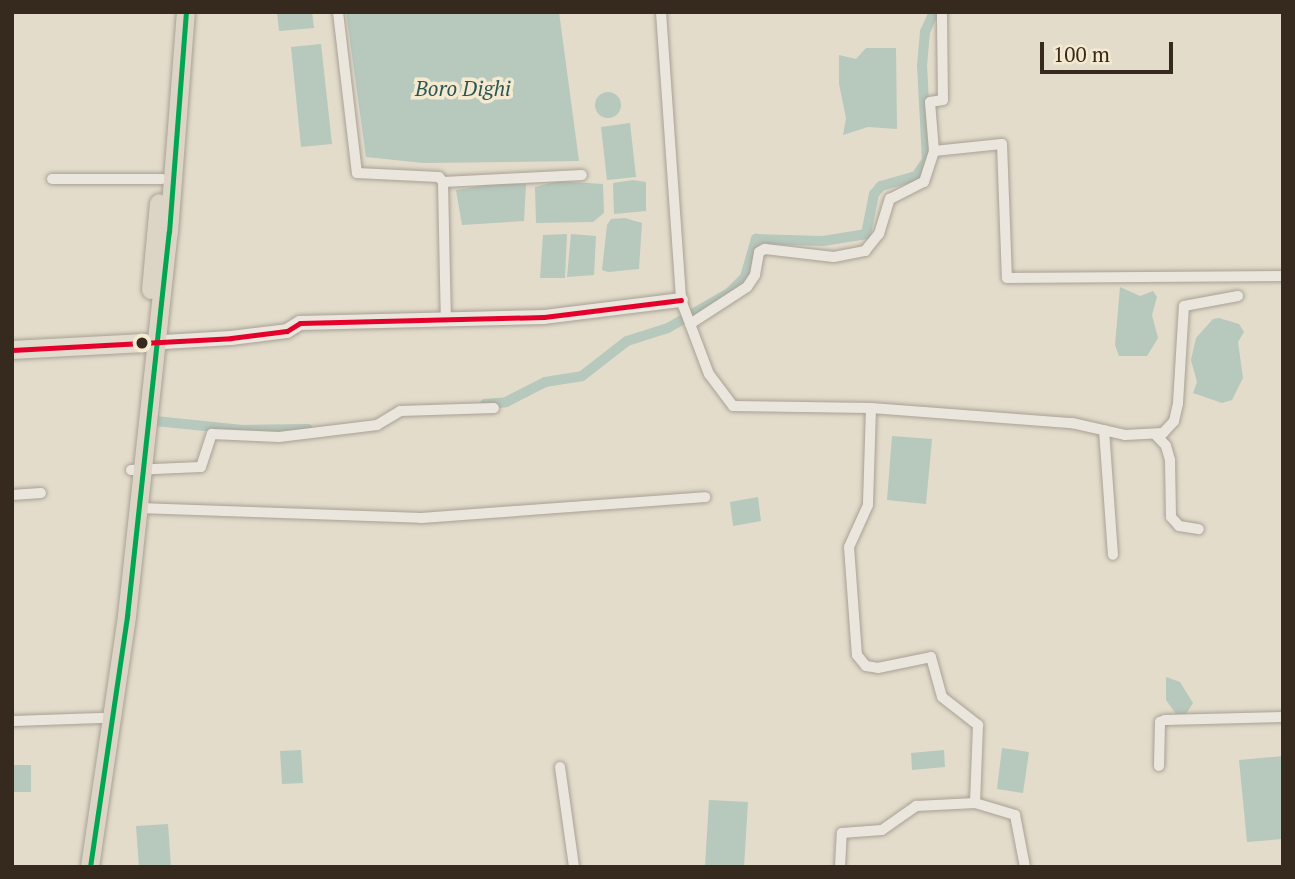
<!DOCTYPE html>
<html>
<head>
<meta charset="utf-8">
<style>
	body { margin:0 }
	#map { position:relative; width:1295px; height:879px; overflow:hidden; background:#e3dccb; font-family:"PT Serif",serif }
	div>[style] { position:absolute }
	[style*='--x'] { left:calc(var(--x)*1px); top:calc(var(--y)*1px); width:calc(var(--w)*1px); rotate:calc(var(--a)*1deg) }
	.water>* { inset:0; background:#b7c8bd }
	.round { border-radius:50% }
	.canal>* { height:10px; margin:-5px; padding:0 5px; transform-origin:5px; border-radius:5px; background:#b7c8bd }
	.roads { filter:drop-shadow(0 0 2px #a8a195) drop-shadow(0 0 2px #a8a195) }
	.minor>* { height:10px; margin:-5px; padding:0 5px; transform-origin:5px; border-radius:5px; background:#ebe6dd }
	.tertiary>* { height:14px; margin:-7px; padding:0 7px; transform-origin:7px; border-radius:7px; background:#ebe6dd }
	.primary>* { height:18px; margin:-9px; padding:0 9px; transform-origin:9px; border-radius:9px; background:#e2dcce }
	.trunk>* { height:18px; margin:-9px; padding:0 9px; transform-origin:9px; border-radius:9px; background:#dcd4c5 }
	.bus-1>* { height:5px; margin:-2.5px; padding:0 2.5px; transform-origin:2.5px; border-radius:2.5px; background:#00a651 }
	.bus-2>* { height:5px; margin:-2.5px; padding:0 2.5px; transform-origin:2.5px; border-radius:2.5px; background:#e4002b }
	.dots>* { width:19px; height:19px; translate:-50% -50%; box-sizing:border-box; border:4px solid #f5ead0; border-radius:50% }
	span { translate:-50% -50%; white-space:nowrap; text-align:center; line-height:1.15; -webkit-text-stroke:7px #f5ead0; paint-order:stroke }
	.water-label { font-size:21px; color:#2c5653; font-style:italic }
	.frame { position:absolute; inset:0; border:14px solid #36291d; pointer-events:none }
	.scale { position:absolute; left:1040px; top:42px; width:133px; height:32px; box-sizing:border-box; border:4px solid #36291d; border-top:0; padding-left:9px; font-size:21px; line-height:24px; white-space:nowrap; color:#36291d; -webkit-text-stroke:5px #f5ead0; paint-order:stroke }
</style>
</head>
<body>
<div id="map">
	<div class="water">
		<i style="clip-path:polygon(277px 12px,312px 12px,314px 28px,279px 31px)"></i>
		<i style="clip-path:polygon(346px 12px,559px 12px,579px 161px,423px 163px,366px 157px)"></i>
		<i style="clip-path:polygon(321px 44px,332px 144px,301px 147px,291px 47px)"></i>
		<i style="clip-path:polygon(866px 48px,896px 48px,897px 129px,868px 127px,843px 135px,846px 118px,839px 84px,839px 55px,856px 59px)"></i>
		<i class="round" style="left:595px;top:92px;width:26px;height:26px"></i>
		<i style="clip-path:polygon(630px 123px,636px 177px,607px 180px,601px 127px)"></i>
		<i style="clip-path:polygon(633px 180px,646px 182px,646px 211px,614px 214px,613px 183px)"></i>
		<i style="clip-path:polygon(558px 181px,603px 184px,604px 213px,593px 222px,536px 223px,535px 187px)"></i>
		<i style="clip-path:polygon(493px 184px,526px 184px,524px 221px,462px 225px,456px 190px)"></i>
		<i style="clip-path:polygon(625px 218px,642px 223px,639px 269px,608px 272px,602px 270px,607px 225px,611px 219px)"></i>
		<i style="clip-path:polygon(567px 234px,565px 278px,540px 278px,543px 235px)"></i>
		<i style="clip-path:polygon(571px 234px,596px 236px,594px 275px,567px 277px)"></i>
		<i style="clip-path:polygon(1120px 287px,1140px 296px,1153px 291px,1157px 297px,1152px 315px,1158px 338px,1147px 356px,1119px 356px,1115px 345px)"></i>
		<i style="clip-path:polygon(1219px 318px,1239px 324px,1244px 332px,1238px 342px,1243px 378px,1232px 400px,1222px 403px,1193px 393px,1197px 382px,1191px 360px,1196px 338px,1213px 319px)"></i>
		<i style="clip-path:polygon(892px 436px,932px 439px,926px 504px,887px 500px)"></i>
		<i style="clip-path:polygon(758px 497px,761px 521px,733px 526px,730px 502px)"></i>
		<i style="clip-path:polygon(1166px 677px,1180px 682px,1193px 703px,1186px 714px,1176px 714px,1166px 700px)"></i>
		<i style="clip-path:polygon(1002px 748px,1029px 752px,1023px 793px,997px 789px)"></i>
		<i style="clip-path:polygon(301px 750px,303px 783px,282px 784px,280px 751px)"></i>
		<i style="clip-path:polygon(944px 750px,945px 767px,912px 770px,911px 753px)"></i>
		<i style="clip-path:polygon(1283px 756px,1283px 839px,1247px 842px,1239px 760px)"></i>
		<i style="clip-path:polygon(12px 765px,31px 765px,31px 792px,12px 792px)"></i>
		<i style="clip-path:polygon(709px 800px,748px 802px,744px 867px,705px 866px)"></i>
		<i style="clip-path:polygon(168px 824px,171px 867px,139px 867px,136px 826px)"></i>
	</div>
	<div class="canal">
		<i style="--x:485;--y:404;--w:21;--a:-5"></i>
		<i style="--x:506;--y:402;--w:44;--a:-27.1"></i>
		<i style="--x:545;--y:382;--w:37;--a:-9"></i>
		<i style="--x:582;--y:376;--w:57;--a:-37.9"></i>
		<i style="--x:627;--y:341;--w:43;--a:-17.6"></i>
		<i style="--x:668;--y:328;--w:70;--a:-29.8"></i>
		<i style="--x:729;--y:293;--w:23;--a:-45"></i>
		<i style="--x:745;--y:277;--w:40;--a:-74"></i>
		<i style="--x:756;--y:239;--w:67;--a:1.7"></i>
		<i style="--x:823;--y:241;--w:44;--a:-9.2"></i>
		<i style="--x:866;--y:234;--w:41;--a:-78.7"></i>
		<i style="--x:874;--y:194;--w:11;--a:-49"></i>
		<i style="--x:881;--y:186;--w:36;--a:-16"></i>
		<i style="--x:916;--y:176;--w:19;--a:-55"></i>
		<i style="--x:927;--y:160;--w:94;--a:-93"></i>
		<i style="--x:922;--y:66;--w:34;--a:-85"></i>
		<i style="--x:925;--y:32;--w:22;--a:-66"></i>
		<i style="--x:155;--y:421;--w:88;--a:5.8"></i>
		<i style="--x:243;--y:430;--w:65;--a:-0.9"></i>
	</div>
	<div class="roads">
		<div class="minor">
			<i style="--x:338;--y:12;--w:162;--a:83.3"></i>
			<i style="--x:357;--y:173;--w:82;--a:2.8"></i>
			<i style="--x:439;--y:177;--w:6;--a:51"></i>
			<i style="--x:443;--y:182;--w:139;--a:88.8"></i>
			<i style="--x:661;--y:12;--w:289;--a:86"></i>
			<i style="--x:681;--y:300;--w:79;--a:69.3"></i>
			<i style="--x:709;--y:374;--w:40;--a:53"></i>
			<i style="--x:733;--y:406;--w:138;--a:0.8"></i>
			<i style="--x:871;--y:408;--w:202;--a:4.3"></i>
			<i style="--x:1072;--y:423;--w:54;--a:12.8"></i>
			<i style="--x:1125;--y:435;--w:38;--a:-3"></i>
			<i style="--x:1163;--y:433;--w:16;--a:-47"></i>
			<i style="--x:1174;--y:421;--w:18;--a:-77"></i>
			<i style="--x:1178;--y:403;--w:97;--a:-86.5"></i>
			<i style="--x:1184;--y:306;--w:55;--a:-10.5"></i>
			<i style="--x:934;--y:151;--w:68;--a:-5.9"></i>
			<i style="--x:1002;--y:144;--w:134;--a:87.9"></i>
			<i style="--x:1007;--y:278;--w:276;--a:-0.4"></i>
			<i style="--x:52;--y:179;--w:110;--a:0"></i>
			<i style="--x:443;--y:182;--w:139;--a:-2.9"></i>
			<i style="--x:690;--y:324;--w:68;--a:-33"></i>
			<i style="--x:747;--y:287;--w:14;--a:-56"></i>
			<i style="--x:755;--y:275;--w:23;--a:-80"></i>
			<i style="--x:759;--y:252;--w:7;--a:-27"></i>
			<i style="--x:765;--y:249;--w:69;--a:6.6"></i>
			<i style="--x:834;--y:257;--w:32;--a:-11"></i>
			<i style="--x:865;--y:251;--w:22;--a:-51"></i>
			<i style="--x:879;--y:234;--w:37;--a:-73"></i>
			<i style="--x:890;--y:199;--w:38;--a:-27"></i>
			<i style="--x:924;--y:182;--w:33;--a:-72"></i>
			<i style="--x:934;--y:151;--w:49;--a:-94.7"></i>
			<i style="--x:930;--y:102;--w:13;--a:-9"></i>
			<i style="--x:943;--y:100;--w:88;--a:-90.7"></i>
			<i style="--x:871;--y:408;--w:97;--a:91.8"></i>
			<i style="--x:868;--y:505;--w:46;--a:114.3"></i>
			<i style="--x:849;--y:547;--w:108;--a:85.8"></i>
			<i style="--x:857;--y:655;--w:14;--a:51"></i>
			<i style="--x:866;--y:666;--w:12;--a:9"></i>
			<i style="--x:878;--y:668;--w:54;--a:-11.7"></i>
			<i style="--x:931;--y:657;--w:41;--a:74.6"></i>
			<i style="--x:942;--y:697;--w:46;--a:37.9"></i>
			<i style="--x:978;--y:725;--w:78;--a:92.2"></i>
			<i style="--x:1104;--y:430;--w:125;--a:85.9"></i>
			<i style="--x:1155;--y:434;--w:16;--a:47"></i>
			<i style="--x:1166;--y:446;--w:15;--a:74"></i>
			<i style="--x:1170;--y:460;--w:57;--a:89"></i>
			<i style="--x:1171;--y:517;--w:12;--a:48"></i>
			<i style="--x:1179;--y:526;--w:20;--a:9"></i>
			<i style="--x:131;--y:470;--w:70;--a:-2.5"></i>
			<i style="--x:201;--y:467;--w:35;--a:-72"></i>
			<i style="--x:212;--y:434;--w:67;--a:2.6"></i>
			<i style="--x:279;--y:437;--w:99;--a:-7"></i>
			<i style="--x:377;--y:425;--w:27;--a:-31"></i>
			<i style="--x:400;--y:411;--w:94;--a:-1.8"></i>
			<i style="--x:12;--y:495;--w:29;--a:-4"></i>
			<i style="--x:138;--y:508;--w:283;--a:2"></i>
			<i style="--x:421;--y:518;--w:285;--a:-4.2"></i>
			<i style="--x:12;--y:721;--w:90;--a:-1.9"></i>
			<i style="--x:1159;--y:766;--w:44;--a:-88.7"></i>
			<i style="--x:1160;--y:722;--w:5;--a:-22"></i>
			<i style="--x:1165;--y:720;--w:118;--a:-1.5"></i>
			<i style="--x:560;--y:767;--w:101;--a:82"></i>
			<i style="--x:840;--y:867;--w:34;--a:-87"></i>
			<i style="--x:842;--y:833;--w:40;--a:-4.3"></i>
			<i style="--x:882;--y:830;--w:42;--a:-35.2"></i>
			<i style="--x:916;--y:806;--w:59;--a:-2.9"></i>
			<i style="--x:975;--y:803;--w:42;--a:16.7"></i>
			<i style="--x:1015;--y:815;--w:53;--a:79.1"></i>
		</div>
		<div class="tertiary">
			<i style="--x:147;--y:343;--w:84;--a:-3.4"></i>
			<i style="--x:231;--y:338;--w:56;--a:-7.1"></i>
			<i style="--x:287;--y:331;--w:15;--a:-32"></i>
			<i style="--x:300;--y:323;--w:244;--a:-1.4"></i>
			<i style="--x:544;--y:317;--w:138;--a:-7.1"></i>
		</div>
		<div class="primary">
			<i style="--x:12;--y:350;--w:133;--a:-3"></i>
		</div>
		<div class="trunk">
			<i style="--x:151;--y:290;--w:87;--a:-84.7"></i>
			<i style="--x:90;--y:867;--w:254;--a:-81.6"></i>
			<i style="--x:127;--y:616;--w:386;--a:-83.8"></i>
			<i style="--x:169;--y:232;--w:221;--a:-85.6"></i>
		</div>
	</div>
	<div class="bus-1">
		<i style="--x:90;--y:867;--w:254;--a:-81.6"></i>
		<i style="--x:127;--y:616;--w:386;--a:-83.8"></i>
		<i style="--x:169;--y:232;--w:221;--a:-85.6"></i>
	</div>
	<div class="bus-2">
		<i style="--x:12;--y:350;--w:219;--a:-3.1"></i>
		<i style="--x:231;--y:338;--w:56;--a:-7.1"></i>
		<i style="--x:287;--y:331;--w:15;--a:-32"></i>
		<i style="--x:300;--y:323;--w:244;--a:-1.4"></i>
		<i style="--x:544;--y:317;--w:138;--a:-7.1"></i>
	</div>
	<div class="dots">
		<i style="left:142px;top:343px;background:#36291d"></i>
	</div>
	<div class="water-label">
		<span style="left:463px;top:88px">Boro Dighi</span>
	</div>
	<div class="frame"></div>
	<div class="scale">100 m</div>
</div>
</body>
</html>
